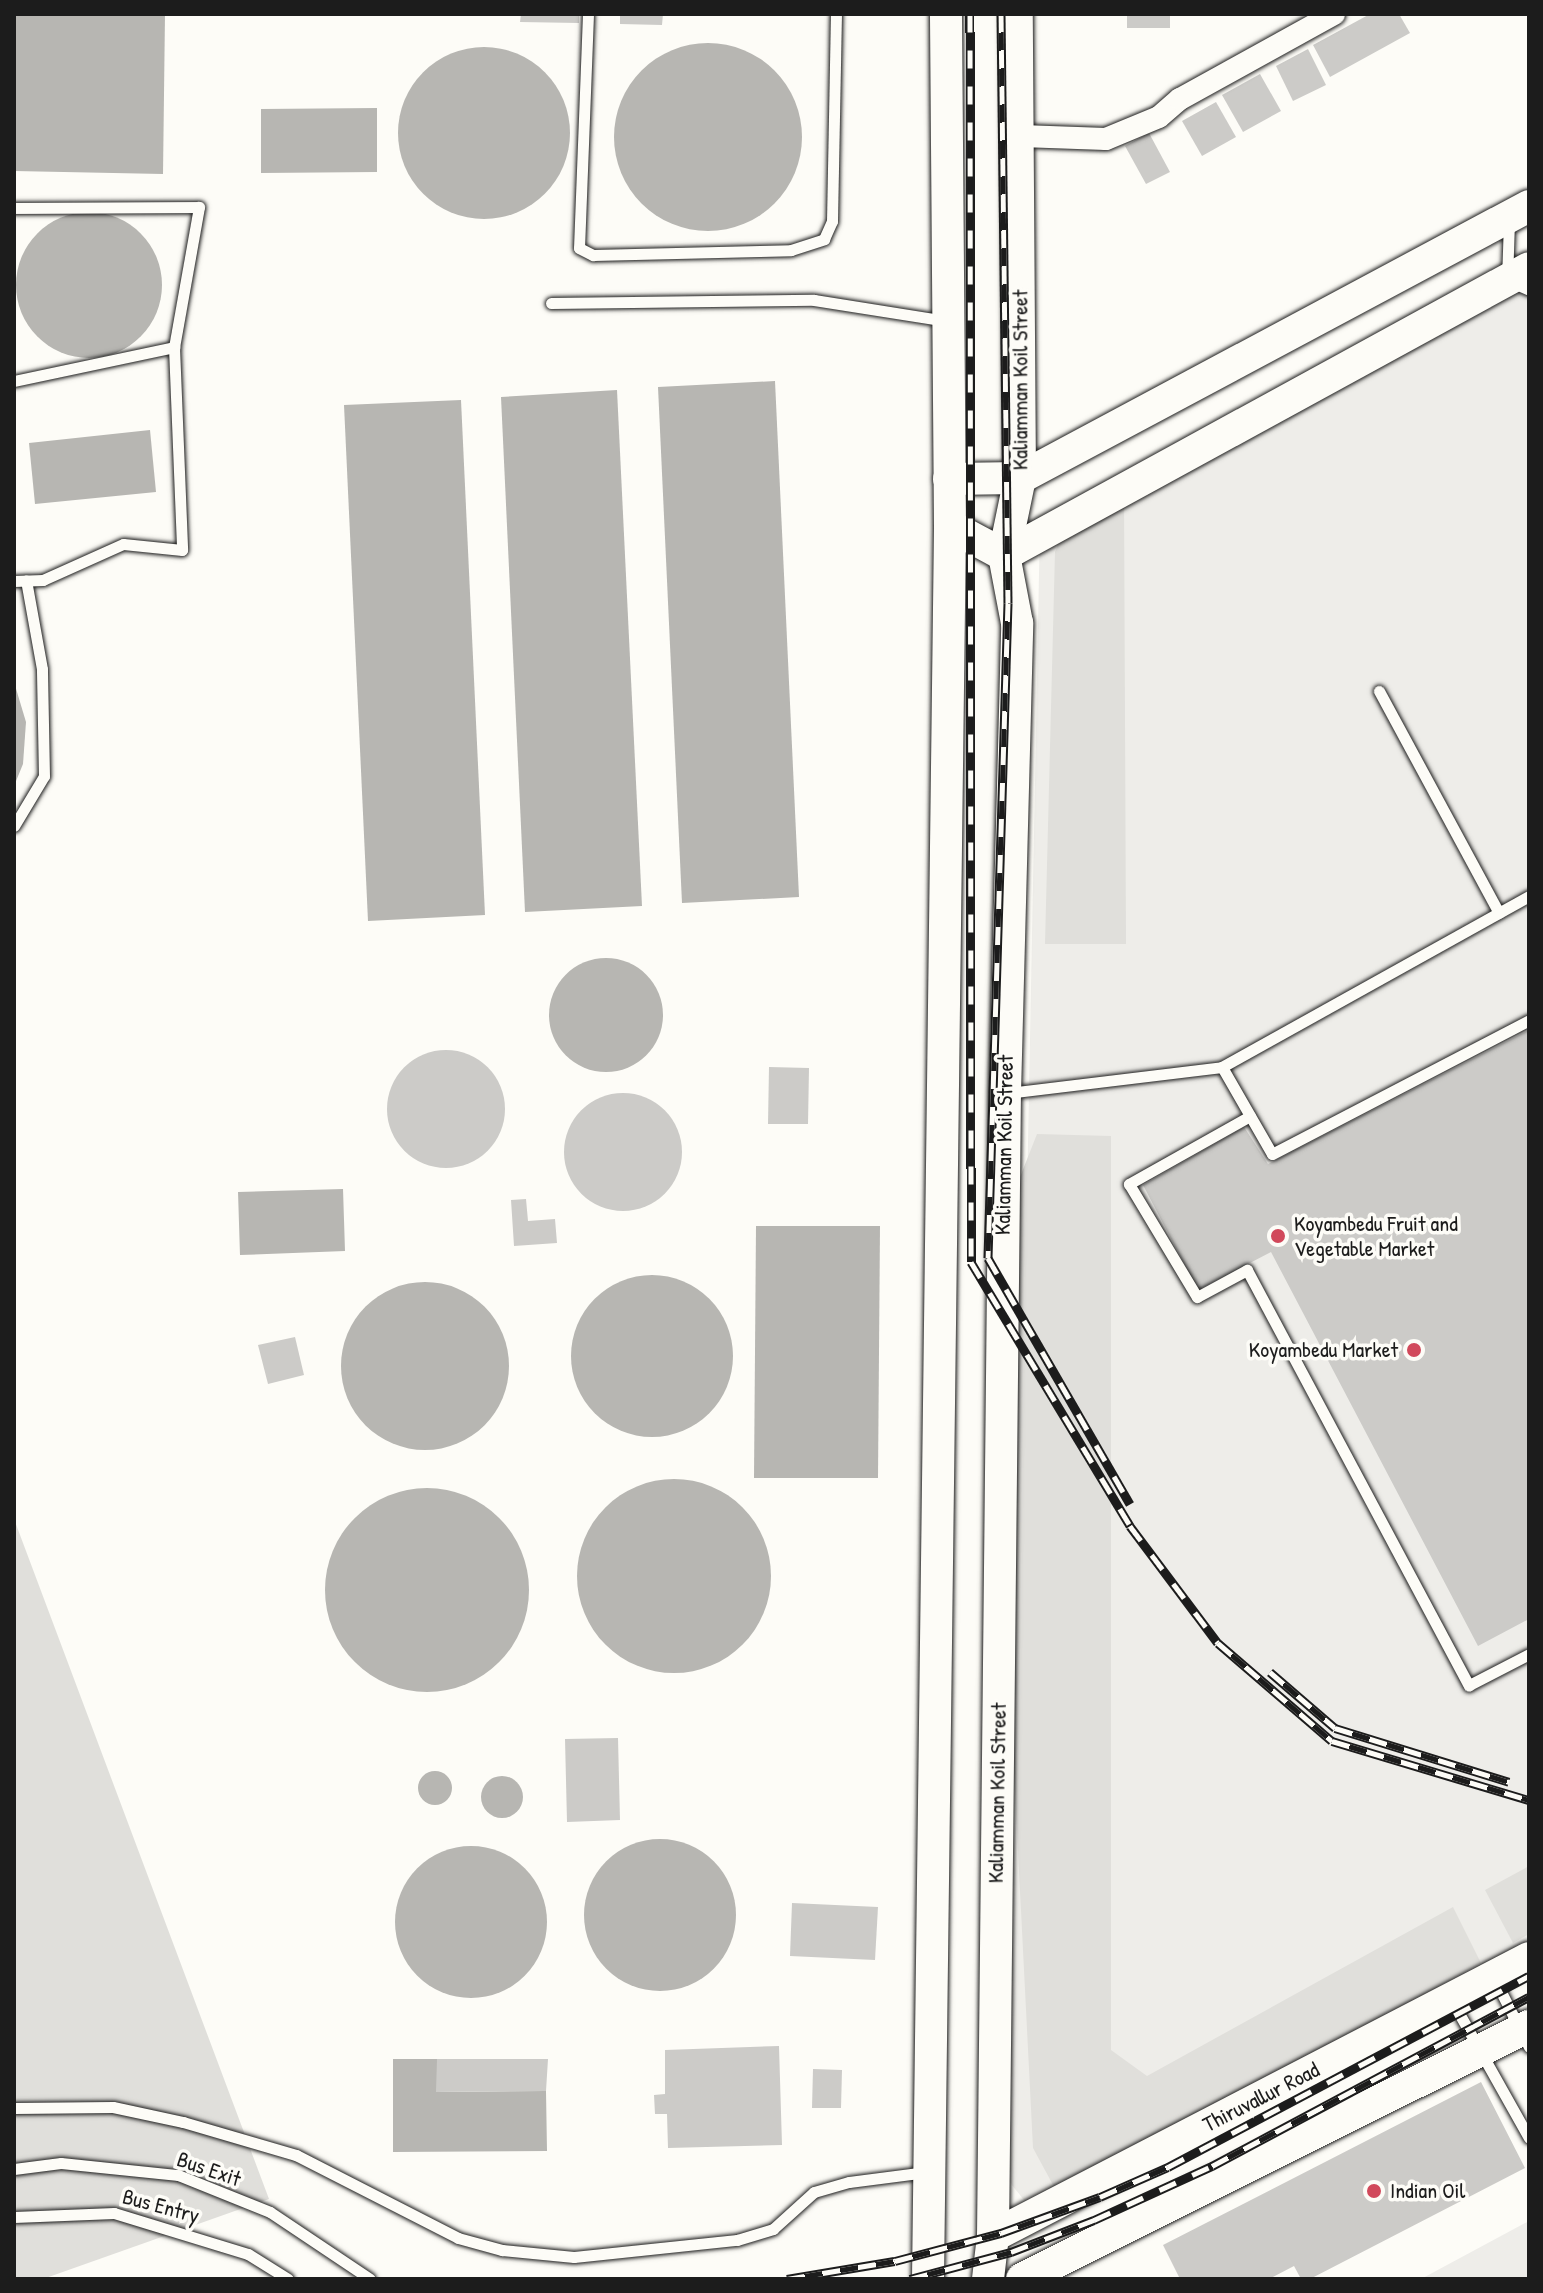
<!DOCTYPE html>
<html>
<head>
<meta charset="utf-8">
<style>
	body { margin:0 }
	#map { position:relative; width:1543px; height:2293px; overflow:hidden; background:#fdfcf7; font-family:"Patrick Hand",sans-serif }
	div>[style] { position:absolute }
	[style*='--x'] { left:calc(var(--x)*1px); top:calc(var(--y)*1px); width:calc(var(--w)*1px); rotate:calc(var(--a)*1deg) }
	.built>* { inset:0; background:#eeede9 }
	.green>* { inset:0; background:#e0dfdb }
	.water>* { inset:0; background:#b7b6b2 }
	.round { border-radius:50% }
	.building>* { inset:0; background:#cccbc8 }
	.roads { filter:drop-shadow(0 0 2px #1c1c1c) drop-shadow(0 0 2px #1c1c1c) }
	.lane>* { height:11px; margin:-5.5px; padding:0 5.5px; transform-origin:5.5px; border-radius:5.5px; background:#fdfcf7 }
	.street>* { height:22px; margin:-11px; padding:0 11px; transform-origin:11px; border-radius:11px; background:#fdfcf7 }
	.secondary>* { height:32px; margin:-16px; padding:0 16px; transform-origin:16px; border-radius:16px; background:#fdfcf7 }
	.rail>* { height:9px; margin-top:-4.5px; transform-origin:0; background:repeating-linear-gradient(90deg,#fdfcf7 0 18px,#1c1c1c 0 36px); box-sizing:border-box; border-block:2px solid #1c1c1c }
	.dots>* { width:22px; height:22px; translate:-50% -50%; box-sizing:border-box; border:4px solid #fdfcf7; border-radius:50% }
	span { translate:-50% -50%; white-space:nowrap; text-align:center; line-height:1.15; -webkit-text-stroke:7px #fdfcf7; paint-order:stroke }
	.street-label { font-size:22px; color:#1c1c1c }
	.poi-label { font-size:22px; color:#1c1c1c }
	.left { translate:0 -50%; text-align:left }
	.right { translate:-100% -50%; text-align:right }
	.frame { position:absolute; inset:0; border:16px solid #1c1c1c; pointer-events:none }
</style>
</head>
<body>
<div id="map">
	<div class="built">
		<i style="clip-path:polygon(1529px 271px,1529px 1950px,1027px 2204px,1008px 2180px,1040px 522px)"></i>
		<i style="clip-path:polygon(1529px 2221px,1529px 2279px,1421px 2279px)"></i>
	</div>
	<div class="green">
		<i style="clip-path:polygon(1124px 497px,1126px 944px,1045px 944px,1055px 552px,1061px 538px)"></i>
		<i style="clip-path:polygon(1037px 1134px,1111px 1136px,1111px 2050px,1147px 2076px,1453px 1907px,1481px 1963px,1059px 2196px,1033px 2148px,988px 1258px)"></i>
		<i style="clip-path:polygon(14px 1519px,269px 2199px,43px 2279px,14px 2279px)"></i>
		<i style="clip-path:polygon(1529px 1866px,1529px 1934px,1513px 1943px,1485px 1890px)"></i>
	</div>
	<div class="water">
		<i style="clip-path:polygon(14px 14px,165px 14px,163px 174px,14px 171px)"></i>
		<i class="round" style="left:614px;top:43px;width:188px;height:188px"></i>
		<i class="round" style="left:398px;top:47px;width:172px;height:172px"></i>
		<i style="clip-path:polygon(377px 108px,377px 172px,261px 173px,261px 109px)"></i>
		<i class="round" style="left:16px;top:212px;width:146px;height:146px"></i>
		<i style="clip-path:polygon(775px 381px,799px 897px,682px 903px,658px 387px)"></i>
		<i style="clip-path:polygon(617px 390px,642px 906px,525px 912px,501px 397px)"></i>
		<i style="clip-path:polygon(461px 400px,485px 915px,368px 921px,344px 405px)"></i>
		<i style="clip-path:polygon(150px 430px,156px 492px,35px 504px,29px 443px)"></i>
		<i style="clip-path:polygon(14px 682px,26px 722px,23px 764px,14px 786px)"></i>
		<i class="round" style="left:549px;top:958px;width:114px;height:114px"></i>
		<i style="clip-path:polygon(343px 1189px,345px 1251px,240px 1255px,238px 1192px)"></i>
		<i style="clip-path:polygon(756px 1226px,880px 1226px,878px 1478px,754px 1478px)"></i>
		<i class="round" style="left:571px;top:1275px;width:162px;height:162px"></i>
		<i class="round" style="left:341px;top:1282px;width:168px;height:168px"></i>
		<i class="round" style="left:577px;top:1479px;width:194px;height:194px"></i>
		<i class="round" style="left:325px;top:1488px;width:204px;height:204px"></i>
		<i class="round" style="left:418px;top:1771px;width:34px;height:34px"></i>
		<i class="round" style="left:481px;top:1776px;width:42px;height:42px"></i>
		<i class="round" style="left:584px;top:1839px;width:152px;height:152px"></i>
		<i class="round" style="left:395px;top:1846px;width:152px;height:152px"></i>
		<i style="clip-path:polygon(393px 2059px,437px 2059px,437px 2092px,546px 2091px,547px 2151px,393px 2152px)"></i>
	</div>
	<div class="building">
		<i style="clip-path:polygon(521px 14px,579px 14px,579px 23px,520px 22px)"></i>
		<i style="clip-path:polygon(620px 14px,663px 14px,662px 25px,620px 24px)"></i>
		<i style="clip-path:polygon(1127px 14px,1170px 14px,1170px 28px,1127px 28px)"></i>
		<i style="clip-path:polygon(1370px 14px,1399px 14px,1410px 33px,1330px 77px,1313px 45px)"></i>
		<i style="clip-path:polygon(1308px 49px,1326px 85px,1293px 101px,1276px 66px)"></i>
		<i style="clip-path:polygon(1260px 74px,1281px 111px,1243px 132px,1222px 95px)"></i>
		<i style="clip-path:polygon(1216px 102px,1236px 137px,1202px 156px,1182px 121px)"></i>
		<i style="clip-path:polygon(1149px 133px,1170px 172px,1146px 184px,1125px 146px)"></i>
		<i style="clip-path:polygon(1529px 1030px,1529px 1619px,1478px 1646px,1271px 1252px,1198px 1290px,1143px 1185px,1244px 1127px,1268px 1164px)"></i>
		<i class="round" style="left:387px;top:1050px;width:118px;height:118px"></i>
		<i style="clip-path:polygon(769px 1067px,809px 1068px,808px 1124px,768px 1124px)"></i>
		<i class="round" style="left:564px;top:1093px;width:118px;height:118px"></i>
		<i style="clip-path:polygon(526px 1199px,528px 1221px,555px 1219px,557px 1243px,514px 1246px,511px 1200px)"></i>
		<i style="clip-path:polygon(295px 1337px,304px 1375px,268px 1384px,258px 1345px)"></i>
		<i style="clip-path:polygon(618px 1738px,620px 1820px,567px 1822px,565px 1739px)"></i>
		<i style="clip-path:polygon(792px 1903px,878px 1907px,875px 1960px,790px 1956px)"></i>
		<i style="clip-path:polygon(779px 2046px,782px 2145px,668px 2148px,667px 2114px,655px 2114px,654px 2095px,665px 2094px,665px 2050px)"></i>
		<i style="clip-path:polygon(437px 2059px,548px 2059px,546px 2091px,436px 2092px)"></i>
		<i style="clip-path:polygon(813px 2069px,842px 2070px,841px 2108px,812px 2108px)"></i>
		<i style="clip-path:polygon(1481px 2082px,1525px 2168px,1310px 2279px,1301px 2279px,1294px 2266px,1269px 2279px,1180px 2279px,1163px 2245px)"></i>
	</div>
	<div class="roads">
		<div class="lane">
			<i style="--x:588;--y:14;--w:234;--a:92.2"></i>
			<i style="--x:579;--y:248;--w:16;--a:27"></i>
			<i style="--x:593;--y:255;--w:198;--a:-1.4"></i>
			<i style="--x:791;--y:250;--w:35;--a:-18"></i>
			<i style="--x:824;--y:239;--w:20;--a:-66"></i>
			<i style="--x:832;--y:221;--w:207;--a:-88.9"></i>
			<i style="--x:14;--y:208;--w:185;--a:-0.3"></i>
			<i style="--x:199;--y:207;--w:142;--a:100.1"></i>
			<i style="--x:1509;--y:221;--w:59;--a:91.9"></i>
			<i style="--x:1507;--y:280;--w:24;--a:24"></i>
			<i style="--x:551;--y:303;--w:263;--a:-0.7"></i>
			<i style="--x:814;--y:300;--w:135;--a:9"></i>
			<i style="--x:14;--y:381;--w:164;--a:-12"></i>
			<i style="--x:174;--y:347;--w:203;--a:87.7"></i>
			<i style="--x:182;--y:550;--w:59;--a:-174.2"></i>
			<i style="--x:123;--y:544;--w:88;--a:155.8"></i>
			<i style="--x:43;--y:580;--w:29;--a:178"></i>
			<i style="--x:1379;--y:691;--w:252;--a:61.6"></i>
			<i style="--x:14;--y:826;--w:58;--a:-59"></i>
			<i style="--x:44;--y:776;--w:107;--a:-91.1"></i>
			<i style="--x:42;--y:669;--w:90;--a:-100.2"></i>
			<i style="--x:1529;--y:896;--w:351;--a:150.9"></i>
			<i style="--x:1222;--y:1067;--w:100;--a:60.1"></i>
			<i style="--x:1272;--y:1154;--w:290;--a:-27.5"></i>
			<i style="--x:1008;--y:1093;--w:216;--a:-6.9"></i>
			<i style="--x:1250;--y:1116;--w:139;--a:150.7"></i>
			<i style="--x:1129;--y:1184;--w:132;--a:59"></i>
			<i style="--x:1197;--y:1297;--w:57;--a:-28.4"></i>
			<i style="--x:1247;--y:1270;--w:471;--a:61.9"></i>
			<i style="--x:1469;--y:1685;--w:68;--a:-27.3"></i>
			<i style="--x:1495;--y:1980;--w:75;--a:63.1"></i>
			<i style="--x:1451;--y:1999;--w:159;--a:60.7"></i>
			<i style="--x:14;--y:2108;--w:99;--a:-0.6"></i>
			<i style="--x:113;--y:2107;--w:72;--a:12.1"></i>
			<i style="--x:183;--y:2122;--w:118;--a:16.3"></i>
			<i style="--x:296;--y:2155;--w:182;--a:27.1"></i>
			<i style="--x:458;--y:2238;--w:46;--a:15.3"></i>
			<i style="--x:502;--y:2250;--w:72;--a:5.6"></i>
			<i style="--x:574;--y:2257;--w:164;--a:-6"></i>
			<i style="--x:737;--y:2240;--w:38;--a:-17"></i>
			<i style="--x:773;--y:2229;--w:55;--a:-42.1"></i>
			<i style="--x:814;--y:2192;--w:36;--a:-16"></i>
			<i style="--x:849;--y:2182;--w:78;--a:-7.4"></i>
			<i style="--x:14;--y:2169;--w:47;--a:-7.3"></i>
			<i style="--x:61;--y:2163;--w:118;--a:5.9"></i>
			<i style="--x:178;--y:2175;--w:99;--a:21.9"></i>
			<i style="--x:270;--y:2212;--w:120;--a:33.8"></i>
			<i style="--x:14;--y:2217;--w:100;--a:-2.3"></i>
			<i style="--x:114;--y:2213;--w:140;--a:17"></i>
			<i style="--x:248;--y:2254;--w:47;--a:32"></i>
		</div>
		<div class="street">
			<i style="--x:1021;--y:136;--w:85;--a:2"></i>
			<i style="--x:1106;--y:139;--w:57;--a:-22.5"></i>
			<i style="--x:1159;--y:117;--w:28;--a:-41"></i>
			<i style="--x:1180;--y:99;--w:176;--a:-28.9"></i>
		</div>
		<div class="secondary">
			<i style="--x:949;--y:479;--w:71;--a:-0.8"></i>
			<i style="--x:1020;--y:478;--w:577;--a:-28.12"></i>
			<i style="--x:950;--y:526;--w:61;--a:28.2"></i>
			<i style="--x:1004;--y:555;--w:598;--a:-28.66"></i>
			<i style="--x:993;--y:2236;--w:604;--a:-27.41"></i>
			<i style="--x:928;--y:2279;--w:1753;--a:-89.28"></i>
			<i style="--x:950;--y:526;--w:512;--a:-90.45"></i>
			<i style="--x:988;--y:2279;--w:43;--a:-83.4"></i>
			<i style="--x:993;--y:2236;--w:1143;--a:-89.4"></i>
			<i style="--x:1005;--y:1093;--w:470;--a:-88.5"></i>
			<i style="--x:1017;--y:623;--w:69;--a:-100.8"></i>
			<i style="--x:1004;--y:555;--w:79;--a:-78.3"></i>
			<i style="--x:1020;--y:478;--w:464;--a:-90.4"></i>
			<i style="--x:1022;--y:2279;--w:567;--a:-26.52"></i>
		</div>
	</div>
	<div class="rail">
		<i style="--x:970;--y:14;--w:1248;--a:89.95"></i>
		<i style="--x:971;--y:1262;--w:308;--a:58.9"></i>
		<i style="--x:1130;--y:1526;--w:146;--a:53.1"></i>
		<i style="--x:1218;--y:1643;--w:150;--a:40.7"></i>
		<i style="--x:1332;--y:1741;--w:206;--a:16.7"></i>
		<i style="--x:1001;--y:14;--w:589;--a:89.32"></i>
		<i style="--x:1008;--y:603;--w:655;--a:91.75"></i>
		<i style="--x:988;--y:1258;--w:284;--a:60"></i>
		<i style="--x:1270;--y:1672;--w:86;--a:40.7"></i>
		<i style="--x:1335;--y:1728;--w:182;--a:17.2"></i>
		<i style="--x:787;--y:2279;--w:109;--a:-9.5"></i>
		<i style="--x:895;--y:2261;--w:110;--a:-14.8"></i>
		<i style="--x:1001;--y:2233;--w:105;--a:-20"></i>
		<i style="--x:1100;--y:2197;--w:74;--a:-23.8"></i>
		<i style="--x:1168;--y:2167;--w:408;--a:-27.9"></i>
		<i style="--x:910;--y:2279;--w:105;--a:-15"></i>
		<i style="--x:1011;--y:2252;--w:89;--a:-21.1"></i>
		<i style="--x:1094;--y:2220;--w:130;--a:-24.6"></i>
		<i style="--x:1212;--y:2166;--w:359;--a:-28.1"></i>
	</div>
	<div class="dots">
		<i style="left:1278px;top:1236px;background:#d1495b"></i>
		<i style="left:1414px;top:1350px;background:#d1495b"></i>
		<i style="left:1374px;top:2191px;background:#d1495b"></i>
	</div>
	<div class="street-label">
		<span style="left:1020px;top:380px;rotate:-90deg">Kaliamman Koil Street</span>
		<span style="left:1004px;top:1145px;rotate:-89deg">Kaliamman Koil Street</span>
		<span style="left:997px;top:1793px;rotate:-89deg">Kaliamman Koil Street</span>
		<span style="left:1261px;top:2097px;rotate:-27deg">Thiruvallur Road</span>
		<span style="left:209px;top:2169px;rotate:19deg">Bus Exit</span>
		<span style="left:161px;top:2206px;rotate:15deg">Bus Entry</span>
	</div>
	<div class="poi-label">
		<span class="left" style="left:1294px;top:1236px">Koyambedu Fruit and<br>Vegetable Market</span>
		<span class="right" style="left:1398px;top:1350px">Koyambedu Market</span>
		<span class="left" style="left:1390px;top:2191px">Indian Oil</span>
	</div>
	<div class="frame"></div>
</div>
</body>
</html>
